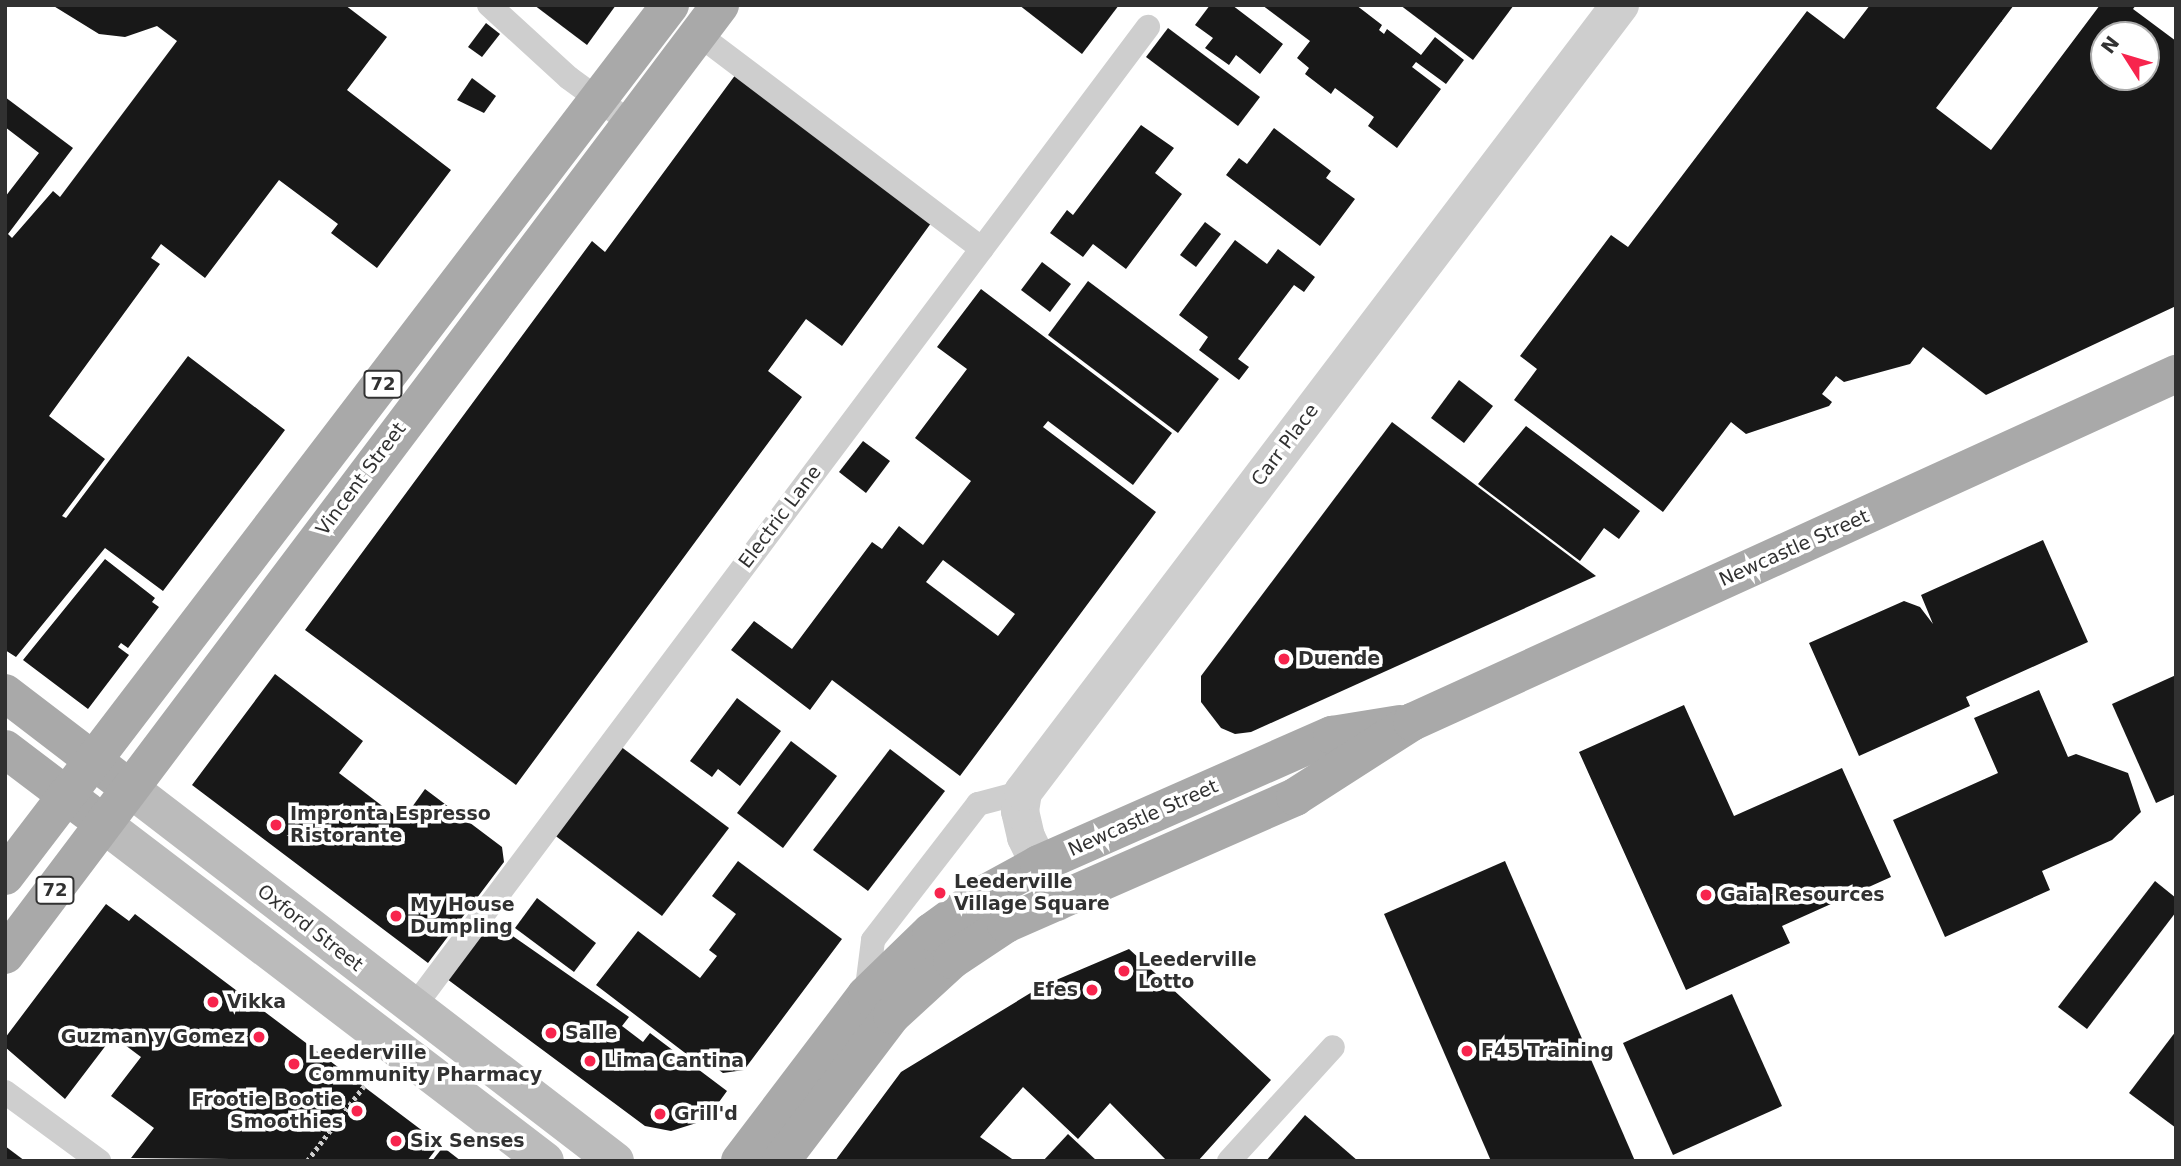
<!DOCTYPE html>
<html>
<head>
<meta charset="utf-8">
<style>
	body { margin:0 }
	#map { position:relative; width:2181px; height:1166px; overflow:hidden; background:#fff; font-family:"DejaVu Sans",sans-serif }
	div>[style] { position:absolute }
	[style*='--x'] { left:calc(var(--x)*1px); top:calc(var(--y)*1px); width:calc(var(--w)*1px); rotate:calc(var(--a)*1deg) }
	.building>* { inset:0; background:#181818 }
	.path>* { height:4.5px; margin-top:-2.25px; transform-origin:0; background:repeating-linear-gradient(90deg,#cecece 0 3.5px,transparent 0 7px) }
	.service>* { height:24px; margin:-12px; padding:0 12px; transform-origin:12px; border-radius:12px; background:#cecece }
	.minor>* { height:38px; margin:-19px; padding:0 19px; transform-origin:19px; border-radius:19px; background:#cecece }
	.secondary>* { height:38px; margin:-19px; padding:0 19px; transform-origin:19px; border-radius:19px; background:#bbb }
	.primary>* { height:38px; margin:-19px; padding:0 19px; transform-origin:19px; border-radius:19px; background:#a9a9a9 }
	.dots>* { width:19px; height:19px; translate:-50% -50%; box-sizing:border-box; border:4px solid #fff; border-radius:50% }
	span { translate:-50% -50%; white-space:nowrap; text-align:center; line-height:1.15; -webkit-text-stroke:7px #fff; paint-order:stroke }
	.shield-label span { padding:2px 5px; background:#fff; border:2px solid; border-radius:5px; -webkit-text-stroke-width:0 }
	.shield-label { font-size:18px; color:#313131; font-weight:700 }
	.street-label { font-size:19px; color:#313131 }
	.poi-label { font-size:19px; color:#313131; font-weight:700 }
	.left { translate:0 -50%; text-align:left }
	.right { translate:-100% -50%; text-align:right }
	.frame { position:absolute; inset:0; border:7px solid #313131; pointer-events:none }
	.north { position:absolute; left:2090px; top:21px; width:70px; height:70px; box-sizing:border-box; background:#fff; border:2px solid #adadad; border-radius:50%; rotate:307deg; font-size:19px; font-weight:700; line-height:28px; text-align:center; color:#313131 }
	.north::after { content:''; display:block; margin:auto; width:24px; height:32px; background:#f7244d; clip-path:polygon(50% 0,100% 100%,50% 72%,0 100%) }
</style>
</head>
<body>
<div id="map">
	<div class="building">
		<i style="clip-path:polygon(52px 5px,345px 5px,387px 37px,347px 90px,451px 170px,377px 268px,331px 233px,338px 224px,279px 180px,205px 278px,161px 244px,151px 258px,160px 264px,49px 416px,105px 459px,62px 516px,66px 518px,188px 356px,285px 430px,163px 591px,105px 548px,16px 657px,5px 650px,5px 197px,39px 153px,5px 127px,5px 97px,73px 148px,8px 234px,12px 238px,53px 191px,60px 197px,177px 41px,157px 26px,125px 37px,99px 34px)"></i>
		<i style="clip-path:polygon(534px 5px,616px 5px,587px 45px)"></i>
		<i style="clip-path:polygon(1019px 5px,1119px 5px,1082px 54px)"></i>
		<i style="clip-path:polygon(1210px 5px,1232px 5px,1283px 44px,1260px 74px,1236px 55px,1229px 65px,1205px 48px,1213px 38px,1195px 25px)"></i>
		<i style="clip-path:polygon(1262px 5px,1356px 5px,1382px 25px,1379px 30px,1384px 34px,1387px 29px,1421px 55px,1435px 37px,1464px 60px,1446px 84px,1416px 62px,1412px 67px,1441px 89px,1397px 148px,1368px 126px,1374px 117px,1335px 88px,1331px 94px,1305px 74px,1309px 68px,1297px 58px,1310px 41px)"></i>
		<i style="clip-path:polygon(1400px 5px,1514px 5px,1473px 60px)"></i>
		<i style="clip-path:polygon(evenodd,1870px 5px,2014px 5px,1936px 108px,1991px 150px,2100px 5px,2136px 5px,2133px 9px,2176px 41px,2176px 306px,1986px 395px,1923px 347px,1910px 364px,1844px 382px,1836px 376px,1822px 394px,1832px 402px,1829px 406px,1746px 434px,1731px 422px,1663px 512px,1514px 400px,1537px 369px,1520px 356px,1611px 235px,1628px 247px,1807px 11px,1844px 39px,1870px 5px,2104px 35px,2146px 35px,2146px 77px,2104px 77px,2104px 35px)"></i>
		<i style="clip-path:polygon(486px 23px,500px 34px,482px 57px,468px 47px)"></i>
		<i style="clip-path:polygon(1168px 28px,1260px 97px,1238px 126px,1146px 57px)"></i>
		<i style="clip-path:polygon(736px 74px,934px 219px,842px 346px,806px 319px,768px 371px,802px 397px,516px 785px,305px 630px,592px 241px,605px 252px)"></i>
		<i style="clip-path:polygon(472px 78px,496px 96px,484px 113px,457px 100px)"></i>
		<i style="clip-path:polygon(1141px 125px,1174px 148px,1155px 173px,1182px 194px,1126px 269px,1093px 244px,1083px 257px,1050px 233px,1067px 210px,1073px 215px)"></i>
		<i style="clip-path:polygon(1274px 128px,1331px 171px,1326px 178px,1355px 199px,1320px 246px,1226px 175px,1239px 158px,1247px 164px)"></i>
		<i style="clip-path:polygon(1205px 222px,1221px 234px,1196px 267px,1180px 255px)"></i>
		<i style="clip-path:polygon(1235px 240px,1267px 264px,1278px 249px,1315px 277px,1304px 292px,1294px 285px,1238px 359px,1249px 367px,1239px 380px,1199px 350px,1208px 337px,1179px 315px)"></i>
		<i style="clip-path:polygon(1042px 262px,1071px 284px,1050px 312px,1021px 290px)"></i>
		<i style="clip-path:polygon(1088px 281px,1219px 379px,1178px 433px,1048px 335px)"></i>
		<i style="clip-path:polygon(evenodd,981px 289px,1172px 433px,1133px 485px,1048px 421px,1043px 427px,1156px 512px,960px 776px,832px 680px,810px 710px,731px 650px,754px 621px,792px 649px,872px 542px,882px 549px,899px 526px,923px 545px,971px 481px,915px 438px,967px 369px,937px 347px,981px 289px,943px 560px,1015px 614px,998px 636px,926px 582px,943px 560px)"></i>
		<i style="clip-path:polygon(1459px 380px,1493px 406px,1464px 443px,1431px 418px)"></i>
		<i style="clip-path:polygon(1392px 422px,1596px 576px,1251px 732px,1235px 734px,1221px 728px,1201px 702px,1201px 676px)"></i>
		<i style="clip-path:polygon(1526px 426px,1640px 511px,1619px 539px,1604px 528px,1580px 561px,1478px 484px)"></i>
		<i style="clip-path:polygon(863px 441px,890px 461px,866px 493px,839px 472px)"></i>
		<i style="clip-path:polygon(2043px 540px,2088px 642px,1966px 697px,1970px 706px,1859px 756px,1809px 643px,1904px 601px,1920px 607px,1933px 624px,1921px 595px)"></i>
		<i style="clip-path:polygon(105px 559px,155px 598px,152px 602px,159px 607px,128px 648px,121px 643px,118px 647px,129px 655px,88px 709px,23px 660px)"></i>
		<i style="clip-path:polygon(275px 674px,363px 741px,339px 773px,402px 821px,425px 789px,502px 847px,504px 862px,428px 963px,192px 785px)"></i>
		<i style="clip-path:polygon(2176px 675px,2176px 794px,2156px 803px,2112px 704px)"></i>
		<i style="clip-path:polygon(2039px 690px,2068px 757px,2076px 754px,2128px 773px,2141px 812px,2112px 840px,2042px 871px,2050px 890px,1945px 937px,1893px 820px,1998px 773px,1974px 718px)"></i>
		<i style="clip-path:polygon(737px 698px,781px 731px,740px 786px,718px 769px,712px 777px,690px 761px)"></i>
		<i style="clip-path:polygon(1684px 705px,1734px 816px,1842px 768px,1891px 877px,1782px 926px,1790px 943px,1686px 990px,1579px 752px)"></i>
		<i style="clip-path:polygon(791px 741px,837px 776px,783px 848px,737px 813px)"></i>
		<i style="clip-path:polygon(620px 746px,729px 828px,662px 916px,553px 834px)"></i>
		<i style="clip-path:polygon(890px 749px,945px 791px,868px 891px,813px 850px)"></i>
		<i style="clip-path:polygon(738px 861px,842px 939px,744px 1070px,723px 1073px,697px 1054px,693px 1059px,596px 985px,638px 931px,700px 978px,717px 956px,709px 950px,736px 914px,712px 896px)"></i>
		<i style="clip-path:polygon(1505px 861px,1635px 1161px,1491px 1161px,1384px 914px)"></i>
		<i style="clip-path:polygon(2155px 881px,2176px 898px,2176px 912px,2087px 1029px,2058px 1007px)"></i>
		<i style="clip-path:polygon(537px 898px,596px 943px,574px 972px,515px 928px)"></i>
		<i style="clip-path:polygon(106px 904px,129px 921px,135px 914px,440px 1144px,427px 1161px,131px 1158px,154px 1128px,111px 1096px,141px 1057px,113px 1036px,65px 1099px,5px 1047px,5px 1038px)"></i>
		<i style="clip-path:polygon(491px 921px,629px 1017px,622px 1026px,643px 1042px,650px 1033px,727px 1091px,706px 1120px,671px 1131px,645px 1126px,447px 979px)"></i>
		<i style="clip-path:polygon(1129px 949px,1271px 1080px,1198px 1161px,1167px 1161px,1110px 1103px,1078px 1139px,1023px 1087px,980px 1137px,1015px 1161px,835px 1161px,901px 1072px,1042px 986px)"></i>
		<i style="clip-path:polygon(1732px 994px,1782px 1106px,1673px 1155px,1623px 1043px)"></i>
		<i style="clip-path:polygon(2176px 1031px,2176px 1128px,2129px 1093px)"></i>
		<i style="clip-path:polygon(1305px 1115px,1358px 1161px,1266px 1161px)"></i>
		<i style="clip-path:polygon(1068px 1134px,1097px 1161px,1043px 1161px)"></i>
		<i style="clip-path:polygon(5px 1146px,25px 1161px,5px 1161px)"></i>
		<i style="clip-path:polygon(443px 1147px,461px 1161px,432px 1161px)"></i>
	</div>
	<div class="path">
		<i style="--x:307;--y:1161;--w:104;--a:-52.8"></i>
	</div>
	<div class="service">
		<i style="--x:489;--y:5;--w:108;--a:42.4"></i>
		<i style="--x:569;--y:78;--w:78;--a:36.1"></i>
		<i style="--x:698;--y:34;--w:356;--a:37.1"></i>
		<i style="--x:866;--y:995;--w:55;--a:-82.7"></i>
		<i style="--x:873;--y:940;--w:172;--a:-52.3"></i>
		<i style="--x:978;--y:804;--w:47;--a:-14.9"></i>
		<i style="--x:413;--y:1008;--w:1226;--a:-53.16"></i>
		<i style="--x:5;--y:1092;--w:117;--a:36.3"></i>
		<i style="--x:1229;--y:1161;--w:154;--a:-47.6"></i>
	</div>
	<div class="minor">
		<i style="--x:1057;--y:902;--w:72;--a:-115.5"></i>
		<i style="--x:1026;--y:837;--w:27;--a:-103"></i>
		<i style="--x:1020;--y:811;--w:19;--a:-81"></i>
		<i style="--x:1023;--y:792;--w:988;--a:-52.82"></i>
	</div>
	<div class="secondary">
		<i style="--x:128;--y:787;--w:614;--a:37.52"></i>
		<i style="--x:102;--y:823;--w:557;--a:37.34"></i>
	</div>
	<div class="primary">
		<i style="--x:5;--y:693;--w:138;--a:37.4"></i>
		<i style="--x:5;--y:749;--w:103;--a:37.1"></i>
		<i style="--x:5;--y:876;--w:1096;--a:-52.64"></i>
		<i style="--x:5;--y:955;--w:1189;--a:-53.03"></i>
		<i style="--x:740;--y:1161;--w:208;--a:-52.8"></i>
		<i style="--x:866;--y:995;--w:91;--a:-44.1"></i>
		<i style="--x:931;--y:932;--w:59;--a:-36.1"></i>
		<i style="--x:979;--y:897;--w:68;--a:-28.8"></i>
		<i style="--x:1039;--y:864;--w:320;--a:-23.8"></i>
		<i style="--x:1332;--y:735;--w:69;--a:-9.2"></i>
		<i style="--x:781;--y:1161;--w:183;--a:-52.8"></i>
		<i style="--x:892;--y:1015;--w:81;--a:-42.5"></i>
		<i style="--x:952;--y:960;--w:65;--a:-33.7"></i>
		<i style="--x:1006;--y:924;--w:316;--a:-23.7"></i>
		<i style="--x:1295;--y:797;--w:139;--a:-32.7"></i>
		<i style="--x:1412;--y:722;--w:840;--a:-24.49"></i>
	</div>
	<div class="dots">
		<i style="left:1284px;top:659px;background:#f7244d"></i>
		<i style="left:276px;top:825px;background:#f7244d"></i>
		<i style="left:940px;top:893px;background:#f7244d"></i>
		<i style="left:1706px;top:895px;background:#f7244d"></i>
		<i style="left:396px;top:916px;background:#f7244d"></i>
		<i style="left:1124px;top:971px;background:#f7244d"></i>
		<i style="left:1092px;top:990px;background:#f7244d"></i>
		<i style="left:213px;top:1002px;background:#f7244d"></i>
		<i style="left:551px;top:1033px;background:#f7244d"></i>
		<i style="left:259px;top:1037px;background:#f7244d"></i>
		<i style="left:1467px;top:1051px;background:#f7244d"></i>
		<i style="left:590px;top:1061px;background:#f7244d"></i>
		<i style="left:294px;top:1064px;background:#f7244d"></i>
		<i style="left:357px;top:1111px;background:#f7244d"></i>
		<i style="left:660px;top:1114px;background:#f7244d"></i>
		<i style="left:396px;top:1141px;background:#f7244d"></i>
	</div>
	<div class="shield-label">
		<span style="left:383px;top:384px">72</span>
		<span style="left:55px;top:890px">72</span>
	</div>
	<div class="street-label">
		<span style="left:1285px;top:445px;rotate:-53deg">Carr Place</span>
		<span style="left:361px;top:479px;rotate:-53deg">Vincent Street</span>
		<span style="left:780px;top:517px;rotate:-53deg">Electric Lane</span>
		<span style="left:1794px;top:548px;rotate:-24deg">Newcastle Street</span>
		<span style="left:1143px;top:818px;rotate:-24deg">Newcastle Street</span>
		<span style="left:310px;top:928px;rotate:38deg">Oxford Street</span>
	</div>
	<div class="poi-label">
		<span class="left" style="left:1298px;top:659px">Duende</span>
		<span class="left" style="left:290px;top:825px">Impronta Espresso<br>Ristorante</span>
		<span class="left" style="left:954px;top:893px">Leederville<br>Village Square</span>
		<span class="left" style="left:1720px;top:895px">Gaia Resources</span>
		<span class="left" style="left:410px;top:916px">My House<br>Dumpling</span>
		<span class="left" style="left:1138px;top:971px">Leederville<br>Lotto</span>
		<span class="right" style="left:1078px;top:990px">Efes</span>
		<span class="left" style="left:227px;top:1002px">Vikka</span>
		<span class="left" style="left:565px;top:1033px">Salle</span>
		<span class="right" style="left:245px;top:1037px">Guzman y Gomez</span>
		<span class="left" style="left:1481px;top:1051px">F45 Training</span>
		<span class="left" style="left:308px;top:1064px">Leederville<br>Community Pharmacy</span>
		<span class="left" style="left:604px;top:1061px">Lima Cantina</span>
		<span class="right" style="left:343px;top:1111px">Frootie Bootie<br>Smoothies</span>
		<span class="left" style="left:674px;top:1114px">Grill'd</span>
		<span class="left" style="left:410px;top:1141px">Six Senses</span>
	</div>
	<div class="frame"></div>
	<div class="north">N</div>
</div>
</body>
</html>
